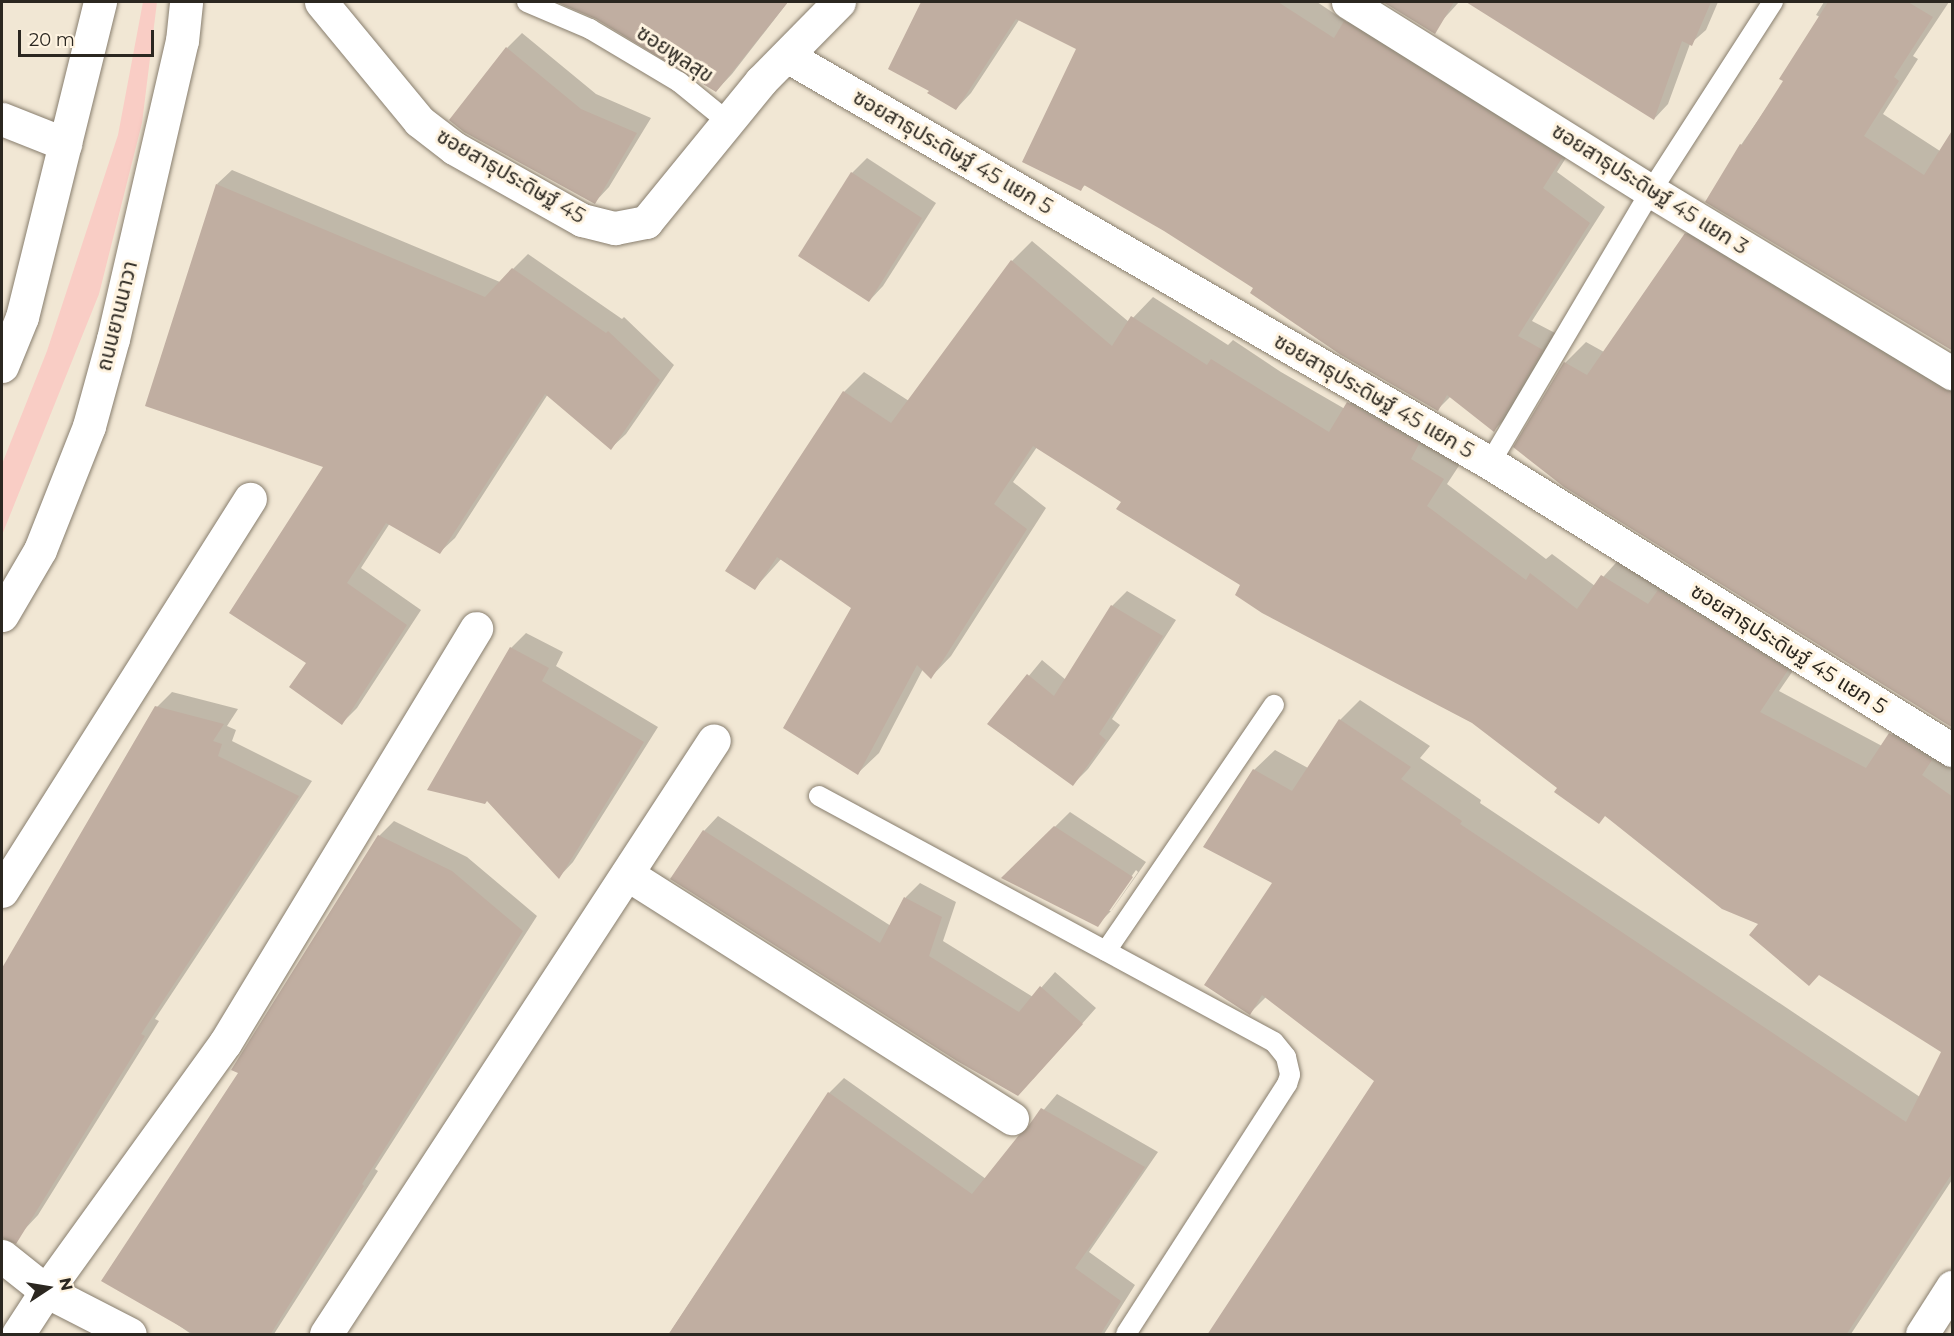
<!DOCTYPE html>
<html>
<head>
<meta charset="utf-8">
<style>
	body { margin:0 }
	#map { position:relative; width:1954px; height:1336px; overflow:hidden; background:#f1e7d4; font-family:Montserrat,"Noto Sans Thai",sans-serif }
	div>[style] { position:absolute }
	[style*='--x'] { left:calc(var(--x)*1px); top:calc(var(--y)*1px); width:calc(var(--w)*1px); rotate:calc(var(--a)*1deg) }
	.green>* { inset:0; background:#f9cdc5 }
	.shadow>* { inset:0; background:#0003 }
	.building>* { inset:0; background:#c0aea1 }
	.roads { filter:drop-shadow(0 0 2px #887e6e) drop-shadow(0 0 2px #887e6e) }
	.service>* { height:20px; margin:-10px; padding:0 10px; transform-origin:10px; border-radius:10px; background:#fff }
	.minor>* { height:33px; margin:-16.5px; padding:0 16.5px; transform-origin:16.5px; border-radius:16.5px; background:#fff }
	.secondary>* { height:33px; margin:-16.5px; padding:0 16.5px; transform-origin:16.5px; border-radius:16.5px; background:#fff }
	span { translate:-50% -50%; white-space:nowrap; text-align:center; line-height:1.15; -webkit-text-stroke:6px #fff4e1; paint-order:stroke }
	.street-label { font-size:21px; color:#2b2720 }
	.frame { position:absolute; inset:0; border:3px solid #2b2720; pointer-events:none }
	.north { position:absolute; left:18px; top:1258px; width:60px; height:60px; -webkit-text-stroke:4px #fff4e1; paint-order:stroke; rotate:78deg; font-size:16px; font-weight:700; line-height:24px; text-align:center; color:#2b2720 }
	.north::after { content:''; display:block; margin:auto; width:21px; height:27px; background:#2b2720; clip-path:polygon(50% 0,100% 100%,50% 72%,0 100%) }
	.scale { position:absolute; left:18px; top:30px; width:136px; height:27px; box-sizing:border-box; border:3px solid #2b2720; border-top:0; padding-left:8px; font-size:18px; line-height:21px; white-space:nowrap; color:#2b2720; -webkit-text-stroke:4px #fff4e1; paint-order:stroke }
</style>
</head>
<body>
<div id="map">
	<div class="green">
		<i style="clip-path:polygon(143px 2px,157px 2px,142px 123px,99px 294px,2px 535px,2px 464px,47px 351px,118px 135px)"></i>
	</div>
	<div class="shadow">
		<i style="clip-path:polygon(562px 2px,788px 2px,732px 74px,716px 91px,596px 17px)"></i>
		<i style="clip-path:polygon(923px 2px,1317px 2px,1347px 22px,1357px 13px,1576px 142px,1557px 172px,1605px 207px,1532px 321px,1557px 334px,1509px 415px,1494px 430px,1451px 396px,1438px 409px,1165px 229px,1086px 184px,1081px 189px,1078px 48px,1019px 20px,971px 93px,956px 109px,931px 90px,890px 68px)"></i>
		<i style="clip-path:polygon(1407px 2px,1459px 2px,1439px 24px)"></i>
		<i style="clip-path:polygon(1469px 2px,1718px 2px,1706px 30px,1690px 44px,1668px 104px,1654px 119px)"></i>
		<i style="clip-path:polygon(1824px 2px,1949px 2px,1913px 56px,1918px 59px,1883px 114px,1940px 151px,1952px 350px,1741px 145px,1785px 81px,1820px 17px,1816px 15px)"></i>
		<i style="clip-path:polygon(522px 33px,596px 94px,651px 118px,609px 187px,595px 202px,507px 48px)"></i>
		<i style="clip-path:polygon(867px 158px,936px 203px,883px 286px,869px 301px,852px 173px)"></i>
		<i style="clip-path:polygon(232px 170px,500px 282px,528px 254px,622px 319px,624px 317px,674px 365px,626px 434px,611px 448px,548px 394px,455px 538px,440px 552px,390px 523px,361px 568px,421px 610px,357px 708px,342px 723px,308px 663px,325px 466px,217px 184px)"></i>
		<i style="clip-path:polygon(1706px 214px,1952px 362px,1952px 726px,1515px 447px,1565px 363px,1586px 342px,1604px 352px,1686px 234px)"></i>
		<i style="clip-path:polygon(1032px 241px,1129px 322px,1153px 297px,1228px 345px,1233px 340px,1281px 372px,1345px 409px,1369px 382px,1464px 458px,1447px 484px,1546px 559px,1552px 554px,1595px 586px,1623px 555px,1808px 649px,1779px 691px,1882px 746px,1911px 713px,1952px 739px,1952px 1180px,1851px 1334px,1209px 1334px,1376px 1081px,1267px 996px,1250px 1013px,1274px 883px,1254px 770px,1275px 750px,1308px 768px,1340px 720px,1360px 700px,1430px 746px,1420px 758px,1481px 800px,1480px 803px,1920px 1097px,1943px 1052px,1606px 815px,1559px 788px,1473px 722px,1242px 584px,1123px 502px,1037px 447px,1013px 482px,1046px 508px,951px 656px,931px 677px,923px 669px,879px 753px,858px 773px,853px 607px,782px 558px,755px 588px,844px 392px,864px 372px,909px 401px,1012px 261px)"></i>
		<i style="clip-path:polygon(1127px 591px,1176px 620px,1112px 719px,1120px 725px,1088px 769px,1073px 784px,989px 724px,1042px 660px,1066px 680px,1112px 606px)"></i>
		<i style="clip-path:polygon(526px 633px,563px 652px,556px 666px,658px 727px,573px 862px,559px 877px,487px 800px,511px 648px)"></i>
		<i style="clip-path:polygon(172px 692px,238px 709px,227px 726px,236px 730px,232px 741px,312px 781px,155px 1019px,159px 1021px,38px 1215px,24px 1230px,2px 1218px,2px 1141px,5px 1137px,2px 1135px,2px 971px,157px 707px)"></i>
		<i style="clip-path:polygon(evenodd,1070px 812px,1146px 862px,1112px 910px,1097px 925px,1004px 877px,1070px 812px,1136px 870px,1138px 872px,1111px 911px,1107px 911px,1136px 870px)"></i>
		<i style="clip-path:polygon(718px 816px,891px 926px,906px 897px,920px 883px,956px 902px,943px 941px,1033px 997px,1055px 972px,1096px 1008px,1033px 1079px,704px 831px)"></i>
		<i style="clip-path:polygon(394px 821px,467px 857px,537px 916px,375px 1169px,378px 1171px,274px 1334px,191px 1334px,168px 1318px,240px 1072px,379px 836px)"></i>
		<i style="clip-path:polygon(844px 1078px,986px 1179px,1057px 1094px,1158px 1152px,1089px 1252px,1135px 1285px,1104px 1334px,669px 1334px,829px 1093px)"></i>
	</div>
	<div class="building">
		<i style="clip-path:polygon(556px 2px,788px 2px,716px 92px,596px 19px)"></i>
		<i style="clip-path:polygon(921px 2px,1278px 2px,1334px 38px,1344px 21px,1562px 158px,1543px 188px,1590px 223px,1518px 336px,1543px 350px,1494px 432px,1447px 395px,1438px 411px,1341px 355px,1250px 293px,1253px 288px,1164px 231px,1084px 185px,1081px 191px,1022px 162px,1076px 49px,1016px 19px,956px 110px,927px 93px,929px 91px,888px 69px)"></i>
		<i style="clip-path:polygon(1383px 2px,1454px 2px,1435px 34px)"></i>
		<i style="clip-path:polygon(1466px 2px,1711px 2px,1692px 46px,1682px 41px,1654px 120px)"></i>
		<i style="clip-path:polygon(1828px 2px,1908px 2px,1933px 17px,1894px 77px,1899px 81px,1864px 136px,1924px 175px,1953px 129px,1953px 351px,1705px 202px,1740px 144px,1742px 145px,1783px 81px,1779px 79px)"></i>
		<i style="clip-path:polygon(506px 47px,581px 109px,637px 133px,595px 204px,464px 132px,449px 120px)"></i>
		<i style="clip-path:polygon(851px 172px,922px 218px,869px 302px,798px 256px)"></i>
		<i style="clip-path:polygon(216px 184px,485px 297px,512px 268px,606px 333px,608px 331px,660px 380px,611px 450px,545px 394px,440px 554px,386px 523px,347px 583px,407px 625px,342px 725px,289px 687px,306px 663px,229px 613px,323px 467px,145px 406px)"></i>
		<i style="clip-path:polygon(1685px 233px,1942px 389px,1953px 392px,1953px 728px,1564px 487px,1513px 447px,1564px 362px,1587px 375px)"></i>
		<i style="clip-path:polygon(1011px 260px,1112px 346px,1131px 316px,1207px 365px,1211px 359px,1329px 432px,1347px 402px,1419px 444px,1411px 459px,1444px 479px,1427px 506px,1526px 580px,1530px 573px,1577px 609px,1601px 575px,1648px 604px,1658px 590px,1788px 670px,1760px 712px,1866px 768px,1889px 733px,1932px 760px,1922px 775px,1953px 797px,1953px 1172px,1846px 1335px,1207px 1335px,1374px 1081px,1262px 995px,1250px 1015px,1204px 985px,1272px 883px,1203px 847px,1253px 769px,1292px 791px,1339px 719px,1411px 767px,1401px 779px,1462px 821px,1460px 824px,1906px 1122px,1941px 1052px,1819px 975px,1809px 986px,1749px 935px,1758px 924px,1722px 909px,1605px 816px,1599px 824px,1554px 792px,1557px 788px,1472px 723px,1262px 613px,1235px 595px,1240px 585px,1116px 509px,1121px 502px,1033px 446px,994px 504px,1027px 529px,931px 679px,917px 665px,858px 775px,783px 728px,851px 608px,777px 557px,755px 590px,725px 571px,843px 391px,891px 423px)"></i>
		<i style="clip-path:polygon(1111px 605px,1163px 636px,1099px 734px,1106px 740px,1073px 786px,987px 724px,1027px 674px,1054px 696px)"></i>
		<i style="clip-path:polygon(510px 647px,549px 668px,542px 681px,644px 742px,559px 879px,487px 801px,485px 804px,427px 790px)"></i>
		<i style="clip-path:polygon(155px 706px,224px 724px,213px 741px,222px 744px,218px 756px,299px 796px,141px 1034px,145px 1036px,16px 1244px,2px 1238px,2px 968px)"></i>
		<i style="clip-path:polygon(1054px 826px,1133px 877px,1098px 927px,1001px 878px)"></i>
		<i style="clip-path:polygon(703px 830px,880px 943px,904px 897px,942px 917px,929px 956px,1019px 1012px,1040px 986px,1083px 1024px,1018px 1096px,957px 1061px,670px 879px)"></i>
		<i style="clip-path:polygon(378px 835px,452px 871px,523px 931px,362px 1184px,364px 1186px,270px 1335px,195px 1335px,101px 1281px,238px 1073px,231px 1070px)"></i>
		<i style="clip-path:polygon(828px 1092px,972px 1194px,1019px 1135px,1027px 1128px,1041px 1108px,1145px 1167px,1075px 1268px,1121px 1301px,1100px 1335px,668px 1335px)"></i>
	</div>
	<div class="roads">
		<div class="service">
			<i style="--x:527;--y:2;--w:69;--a:23.2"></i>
			<i style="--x:590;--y:29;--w:104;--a:30.8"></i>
			<i style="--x:679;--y:82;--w:63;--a:39.2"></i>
			<i style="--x:1490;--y:463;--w:316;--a:-59.4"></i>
			<i style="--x:1651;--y:191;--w:225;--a:-57.2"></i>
			<i style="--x:819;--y:796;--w:517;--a:28.4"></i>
			<i style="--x:1274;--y:1042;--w:19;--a:51"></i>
			<i style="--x:1286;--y:1057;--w:18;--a:77"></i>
			<i style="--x:1290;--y:1075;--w:9;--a:108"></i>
			<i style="--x:1287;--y:1084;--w:297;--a:122.8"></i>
			<i style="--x:1106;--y:951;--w:298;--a:-55.7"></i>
		</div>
		<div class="minor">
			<i style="--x:321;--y:2;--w:154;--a:50.5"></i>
			<i style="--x:419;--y:121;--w:44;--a:37.6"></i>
			<i style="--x:454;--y:148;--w:147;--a:29.4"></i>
			<i style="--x:582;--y:220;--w:34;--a:14"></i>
			<i style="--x:615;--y:228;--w:32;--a:-11"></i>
			<i style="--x:646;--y:222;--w:182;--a:-50.8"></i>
			<i style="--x:761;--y:81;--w:111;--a:-45.4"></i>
			<i style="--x:1348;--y:2;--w:357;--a:32"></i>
			<i style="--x:1651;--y:191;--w:352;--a:31.2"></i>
			<i style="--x:787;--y:56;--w:812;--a:30.07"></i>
			<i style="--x:1490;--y:463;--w:544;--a:31.85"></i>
			<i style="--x:2;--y:119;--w:68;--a:21.6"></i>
			<i style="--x:627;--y:874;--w:456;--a:32.4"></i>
			<i style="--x:2;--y:891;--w:464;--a:-57.7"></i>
			<i style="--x:2;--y:1256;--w:56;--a:38.5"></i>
			<i style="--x:46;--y:1291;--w:94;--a:27.1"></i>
			<i style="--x:18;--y:1334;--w:51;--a:-56.9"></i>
			<i style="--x:46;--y:1291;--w:306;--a:-54.2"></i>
			<i style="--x:225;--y:1043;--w:485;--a:-58.8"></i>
			<i style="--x:326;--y:1334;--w:709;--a:-56.85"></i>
			<i style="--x:1922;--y:1334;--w:56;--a:-57.4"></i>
		</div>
		<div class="secondary">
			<i style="--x:2;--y:366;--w:53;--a:-67.8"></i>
			<i style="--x:22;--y:317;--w:325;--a:-76.1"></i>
			<i style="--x:2;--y:615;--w:75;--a:-59.7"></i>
			<i style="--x:40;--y:550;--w:133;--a:-68.4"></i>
			<i style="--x:89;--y:426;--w:90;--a:-74.6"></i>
			<i style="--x:113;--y:339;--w:306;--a:-77"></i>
			<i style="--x:182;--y:41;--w:39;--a:-84"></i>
		</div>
	</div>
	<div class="street-label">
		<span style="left:675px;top:54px;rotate:33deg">ซอยพูลสุข</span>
		<span style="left:953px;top:152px;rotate:30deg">ซอยสาธุประดิษฐ์ 45 แยก 5</span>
		<span style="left:511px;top:176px;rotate:30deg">ซอยสาธุประดิษฐ์ 45</span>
		<span style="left:1650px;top:189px;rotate:32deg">ซอยสาธุประดิษฐ์ 45 แยก 3</span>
		<span style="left:117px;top:316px;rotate:-76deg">ถนนยานนาวา</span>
		<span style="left:1374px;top:396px;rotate:30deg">ซอยสาธุประดิษฐ์ 45 แยก 5</span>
		<span style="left:1789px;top:649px;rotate:32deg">ซอยสาธุประดิษฐ์ 45 แยก 5</span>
	</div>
	<div class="frame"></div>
	<div class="north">N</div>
	<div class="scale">20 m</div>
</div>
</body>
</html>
